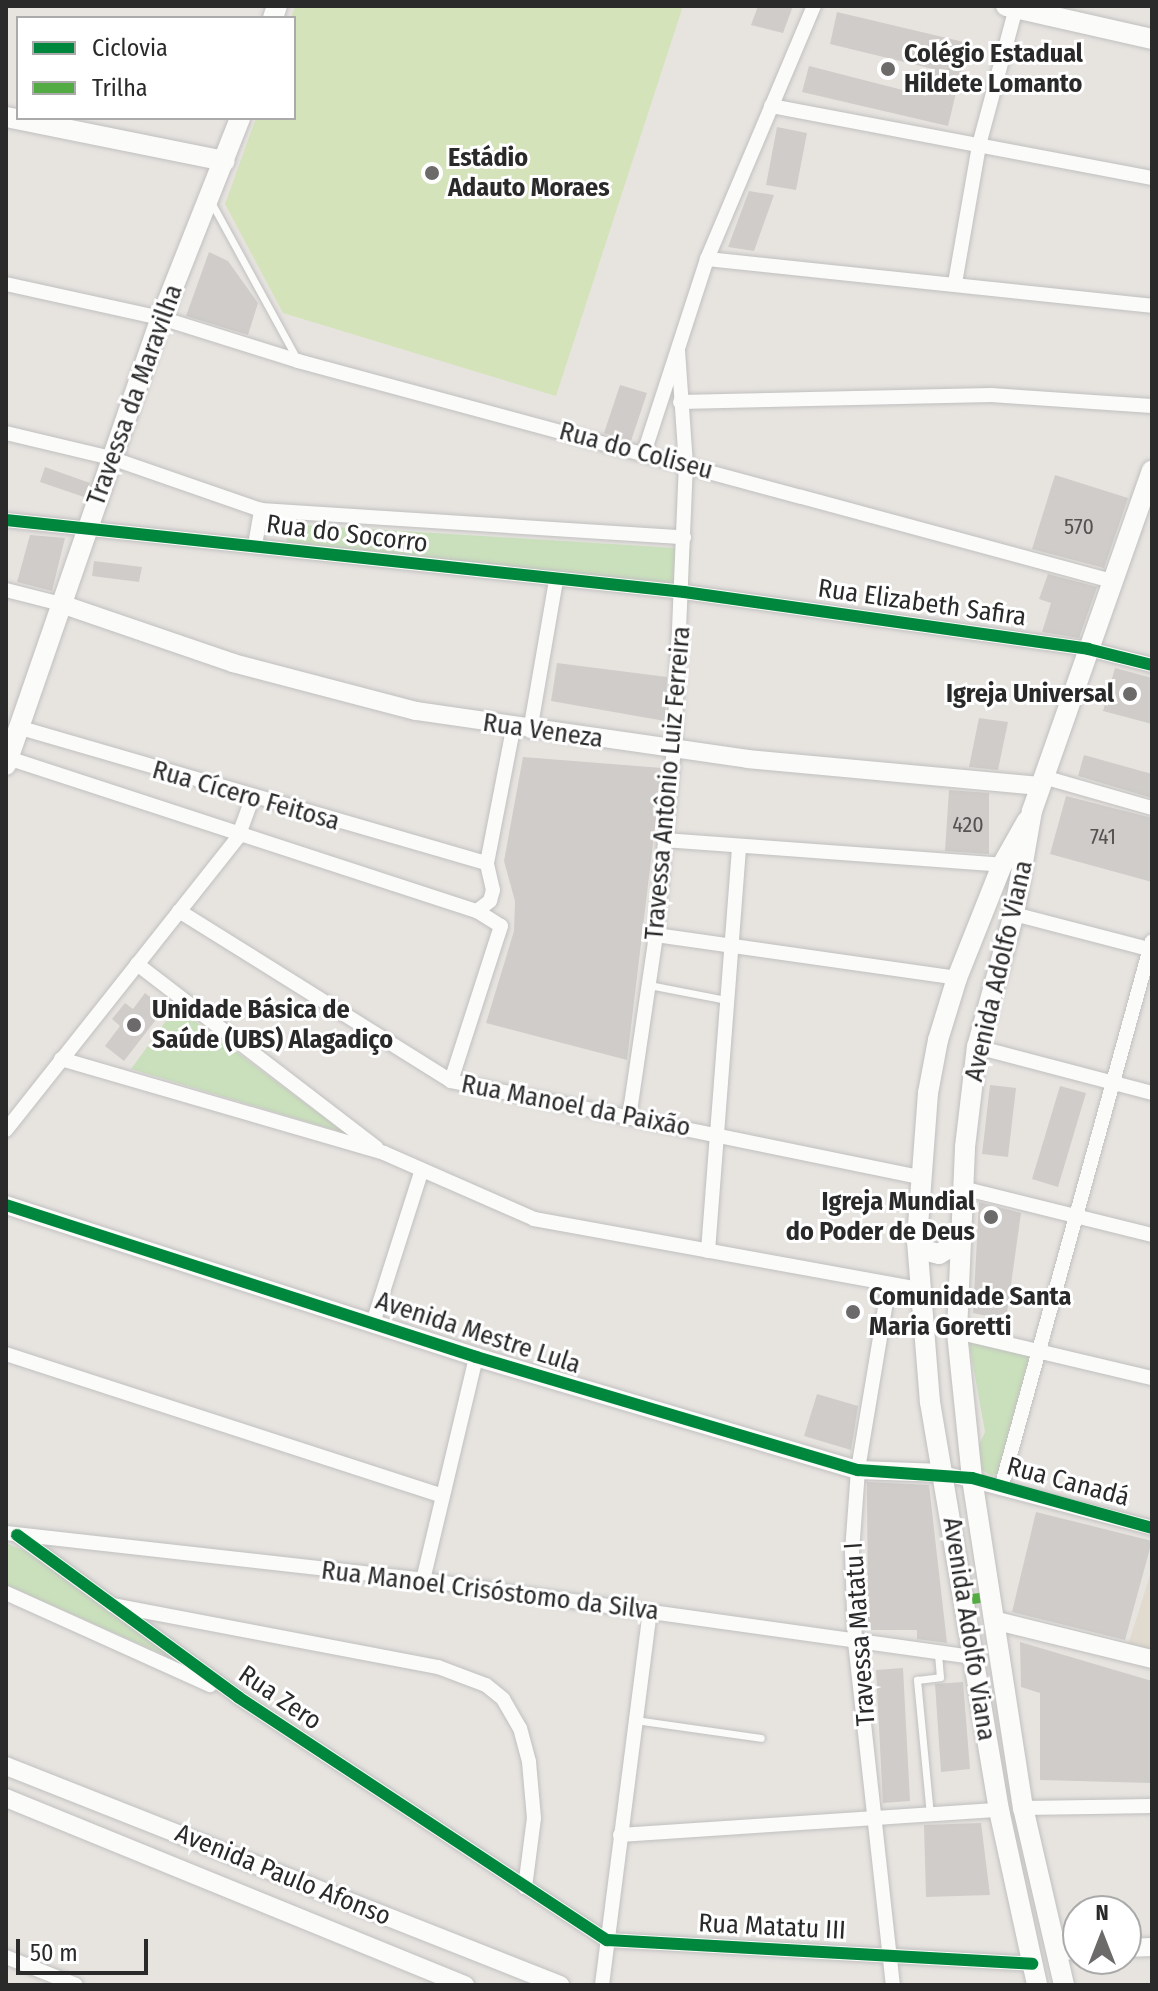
<!DOCTYPE html>
<html>
<head>
<meta charset="utf-8">
<style>
	body { margin:0 }
	#map { position:relative; width:1158px; height:1991px; overflow:hidden; background:#e7e4e0; font-family:"Fira Sans Condensed",sans-serif }
	div>[style] { position:absolute }
	[style*='--x'] { left:calc(var(--x)*1px); top:calc(var(--y)*1px); width:calc(var(--w)*1px); rotate:calc(var(--a)*1deg) }
	.education>* { inset:0; background:#e1dbcf }
	.green>* { inset:0; background:#cae0bc }
	.pitch>* { inset:0; background:#d4e3ba }
	.building>* { inset:0; background:#cfccc9 }
	.roads { filter:drop-shadow(0 0 2px #c1c0c0) drop-shadow(0 0 2px #c1c0c0) }
	.service>* { height:7px; margin:-3.5px; padding:0 3.5px; transform-origin:3.5px; border-radius:3.5px; background:#fbfbfa }
	.minor>* { height:14px; margin:-7px; padding:0 7px; transform-origin:7px; border-radius:7px; background:#fbfbfa }
	.tertiary>* { height:18px; margin:-9px; padding:0 9px; transform-origin:9px; border-radius:9px; background:#fbfbfa }
	.secondary>* { height:20px; margin:-10px; padding:0 10px; transform-origin:10px; border-radius:10px; background:#fbfbfa }
	.quiet>* { height:10px; margin-top:-5px; transform-origin:0; background:repeating-linear-gradient(90deg,#53ab44 0 20px,transparent 0 30px) }
	.cycleway>* { height:12px; margin:-6px; padding:0 6px; transform-origin:6px; border-radius:6px; background:#00873e }
	.dots>* { width:22px; height:22px; translate:-50% -50%; box-sizing:border-box; border:4px solid #fff; border-radius:50% }
	span { translate:-50% -50%; white-space:nowrap; text-align:center; line-height:1.15; -webkit-text-stroke:6px #fff; paint-order:stroke }
	.number-label { font-size:22px; color:#545352 }
	.number-label span { -webkit-text-stroke-width:0 }
	.poi-label { font-size:26px; color:#2a2a2a; font-weight:700 }
	.left { translate:0 -50%; text-align:left }
	.right { translate:-100% -50%; text-align:right }
	.street-label { font-size:26px; color:#2a2a2a }
	.frame { position:absolute; inset:0; border:8px solid #2a2a2a; pointer-events:none }
	.legend { position:absolute; left:16px; top:16px; width:280px; height:104px; box-sizing:border-box; background:#fff; border:2px solid #aaa; margin:0; padding:10px 14px; list-style:none; font-size:24px; color:#2a2a2a }
	.legend li { display:flex; align-items:center; gap:16px; height:40px }
	.legend b { width:40px; border:2px solid #aaa }
	.north { position:absolute; left:1062px; top:1895px; width:80px; height:80px; box-sizing:border-box; background:#fff; border:2px solid #aaa; border-radius:50%; rotate:0deg; font-size:22px; font-weight:700; line-height:32px; text-align:center; color:#2a2a2a }
	.north::after { content:''; display:block; margin:auto; width:28px; height:36px; background:#6c6b6a; clip-path:polygon(50% 0,100% 100%,50% 72%,0 100%) }
	.scale { position:absolute; left:16px; top:1939px; width:132px; height:36px; box-sizing:border-box; border:4px solid #2a2a2a; border-top:0; padding-left:10px; font-size:24px; line-height:28px; white-space:nowrap; color:#2a2a2a; -webkit-text-stroke:6px #fff; paint-order:stroke }
</style>
</head>
<body>
<div id="map">
	<div class="education">
		<i style="clip-path:polygon(1152px 1569px,1152px 1651px,1128px 1645px)"></i>
	</div>
	<div class="green">
		<i style="clip-path:polygon(289px 524px,691px 549px,688px 585px,286px 546px)"></i>
		<i style="clip-path:polygon(176px 1007px,345px 1133px,131px 1069px)"></i>
		<i style="clip-path:polygon(968px 1337px,1028px 1351px,1030px 1356px,998px 1473px,992px 1476px,980px 1469px,978px 1447px,985px 1432px)"></i>
		<i style="clip-path:polygon(6px 1543px,32px 1554px,178px 1661px,6px 1585px)"></i>
	</div>
	<div class="pitch">
		<i style="clip-path:polygon(295px 6px,683px 6px,556px 396px,283px 313px,225px 204px,256px 118px,294px 118px,291px 18px)"></i>
	</div>
	<div class="building">
		<i style="clip-path:polygon(758px 6px,793px 6px,783px 33px,751px 25px)"></i>
		<i style="clip-path:polygon(837px 12px,968px 43px,948px 126px,802px 92px,809px 66px,926px 96px,933px 69px,830px 44px)"></i>
		<i style="clip-path:polygon(777px 127px,807px 133px,796px 190px,766px 185px)"></i>
		<i style="clip-path:polygon(749px 191px,774px 195px,754px 251px,728px 247px)"></i>
		<i style="clip-path:polygon(209px 252px,228px 261px,258px 303px,248px 335px,186px 316px)"></i>
		<i style="clip-path:polygon(620px 385px,647px 393px,631px 441px,604px 433px)"></i>
		<i style="clip-path:polygon(45px 467px,90px 483px,84px 497px,40px 482px)"></i>
		<i style="clip-path:polygon(1055px 475px,1128px 498px,1104px 568px,1032px 549px)"></i>
		<i style="clip-path:polygon(30px 535px,65px 538px,52px 591px,17px 582px)"></i>
		<i style="clip-path:polygon(94px 561px,142px 567px,139px 582px,92px 576px)"></i>
		<i style="clip-path:polygon(1048px 574px,1097px 587px,1079px 638px,1042px 632px,1051px 603px,1039px 599px)"></i>
		<i style="clip-path:polygon(557px 663px,667px 677px,665px 721px,551px 701px)"></i>
		<i style="clip-path:polygon(1115px 668px,1152px 678px,1152px 724px,1103px 711px)"></i>
		<i style="clip-path:polygon(979px 718px,1008px 722px,998px 770px,969px 767px)"></i>
		<i style="clip-path:polygon(1084px 755px,1152px 774px,1152px 798px,1078px 776px)"></i>
		<i style="clip-path:polygon(523px 757px,662px 768px,627px 1060px,486px 1023px,514px 931px,515px 901px,504px 861px)"></i>
		<i style="clip-path:polygon(949px 790px,989px 793px,989px 854px,945px 851px)"></i>
		<i style="clip-path:polygon(1066px 796px,1152px 818px,1152px 882px,1050px 854px)"></i>
		<i style="clip-path:polygon(145px 993px,165px 1008px,124px 1061px,105px 1046px,120px 1026px,112px 1019px,125px 1003px,133px 1009px)"></i>
		<i style="clip-path:polygon(990px 1085px,1016px 1088px,1008px 1157px,982px 1154px)"></i>
		<i style="clip-path:polygon(1060px 1086px,1086px 1093px,1058px 1187px,1032px 1179px)"></i>
		<i style="clip-path:polygon(979px 1202px,1021px 1213px,1006px 1320px,973px 1313px)"></i>
		<i style="clip-path:polygon(817px 1394px,858px 1406px,851px 1450px,804px 1436px)"></i>
		<i style="clip-path:polygon(867px 1482px,929px 1485px,947px 1643px,917px 1639px,917px 1630px,868px 1630px)"></i>
		<i style="clip-path:polygon(1036px 1512px,1152px 1541px,1125px 1640px,1012px 1612px)"></i>
		<i style="clip-path:polygon(1020px 1642px,1152px 1681px,1152px 1783px,1040px 1780px,1040px 1693px,1021px 1687px)"></i>
		<i style="clip-path:polygon(903px 1668px,910px 1801px,883px 1803px,876px 1670px)"></i>
		<i style="clip-path:polygon(963px 1682px,970px 1769px,941px 1772px,935px 1684px)"></i>
		<i style="clip-path:polygon(981px 1823px,990px 1895px,926px 1897px,924px 1825px)"></i>
	</div>
	<div class="roads">
		<div class="service">
			<i style="--x:211;--y:202;--w:179;--a:61.3"></i>
			<i style="--x:649;--y:985;--w:78;--a:11"></i>
			<i style="--x:635;--y:1720;--w:127;--a:8.1"></i>
			<i style="--x:930;--y:1815;--w:136;--a:-95.5"></i>
			<i style="--x:917;--y:1680;--w:23;--a:-7"></i>
			<i style="--x:940;--y:1677;--w:25;--a:-95"></i>
		</div>
		<div class="minor">
			<i style="--x:771;--y:106;--w:388;--a:10.7"></i>
			<i style="--x:707;--y:259;--w:447;--a:6"></i>
			<i style="--x:955;--y:283;--w:140;--a:-80.1"></i>
			<i style="--x:979;--y:145;--w:142;--a:-74.9"></i>
			<i style="--x:6;--y:284;--w:159;--a:12.4"></i>
			<i style="--x:161;--y:318;--w:144;--a:17.4"></i>
			<i style="--x:298;--y:361;--w:843;--a:15.12"></i>
			<i style="--x:680;--y:402;--w:311;--a:-1.3"></i>
			<i style="--x:991;--y:395;--w:161;--a:3.9"></i>
			<i style="--x:6;--y:433;--w:108;--a:13.4"></i>
			<i style="--x:111;--y:458;--w:159;--a:19.1"></i>
			<i style="--x:261;--y:510;--w:424;--a:3.7"></i>
			<i style="--x:644;--y:453;--w:204;--a:-72"></i>
			<i style="--x:707;--y:259;--w:275;--a:-67.1"></i>
			<i style="--x:6;--y:520;--w:682;--a:6.06"></i>
			<i style="--x:684;--y:592;--w:408;--a:8"></i>
			<i style="--x:1088;--y:649;--w:66;--a:14"></i>
			<i style="--x:255;--y:545;--w:36;--a:-80"></i>
			<i style="--x:6;--y:590;--w:57;--a:14.3"></i>
			<i style="--x:21;--y:728;--w:485;--a:16.2"></i>
			<i style="--x:530;--y:731;--w:153;--a:-80.2"></i>
			<i style="--x:8;--y:758;--w:493;--a:18.1"></i>
			<i style="--x:477;--y:911;--w:28;--a:32"></i>
			<i style="--x:501;--y:926;--w:163;--a:107.9"></i>
			<i style="--x:1043;--y:777;--w:113;--a:15.9"></i>
			<i style="--x:664;--y:840;--w:339;--a:4.2"></i>
			<i style="--x:179;--y:911;--w:321;--a:32"></i>
			<i style="--x:451;--y:1081;--w:479;--a:11.6"></i>
			<i style="--x:477;--y:911;--w:16;--a:-38"></i>
			<i style="--x:490;--y:901;--w:11;--a:-75"></i>
			<i style="--x:493;--y:890;--w:28;--a:-103"></i>
			<i style="--x:487;--y:863;--w:136;--a:-79"></i>
			<i style="--x:1014;--y:914;--w:143;--a:14.6"></i>
			<i style="--x:656;--y:935;--w:304;--a:8.1"></i>
			<i style="--x:137;--y:964;--w:302;--a:37.5"></i>
			<i style="--x:977;--y:1047;--w:181;--a:14.7"></i>
			<i style="--x:61;--y:1059;--w:336;--a:16.2"></i>
			<i style="--x:384;--y:1153;--w:164;--a:23.7"></i>
			<i style="--x:534;--y:1219;--w:391;--a:10.3"></i>
			<i style="--x:629;--y:1118;--w:185;--a:-81.6"></i>
			<i style="--x:656;--y:935;--w:187;--a:-84.5"></i>
			<i style="--x:674;--y:749;--w:284;--a:-87.6"></i>
			<i style="--x:686;--y:465;--w:114;--a:-94"></i>
			<i style="--x:6;--y:1130;--w:374;--a:-51.6"></i>
			<i style="--x:238;--y:837;--w:40;--a:-69.8"></i>
			<i style="--x:962;--y:1188;--w:196;--a:13.9"></i>
			<i style="--x:708;--y:1251;--w:405;--a:-85.6"></i>
			<i style="--x:889;--y:1284;--w:189;--a:99.5"></i>
			<i style="--x:858;--y:1470;--w:82;--a:94.2"></i>
			<i style="--x:852;--y:1552;--w:90;--a:88.1"></i>
			<i style="--x:855;--y:1642;--w:345;--a:83.7"></i>
			<i style="--x:373;--y:1323;--w:157;--a:-72.3"></i>
			<i style="--x:957;--y:1332;--w:200;--a:13.3"></i>
			<i style="--x:6;--y:1354;--w:459;--a:18"></i>
			<i style="--x:943;--y:1473;--w:216;--a:14.7"></i>
			<i style="--x:1001;--y:1488;--w:567;--a:-74.57"></i>
			<i style="--x:6;--y:1533;--w:420;--a:6.4"></i>
			<i style="--x:423;--y:1580;--w:554;--a:7.98"></i>
			<i style="--x:17;--y:1535;--w:274;--a:36.2"></i>
			<i style="--x:238;--y:1697;--w:442;--a:33.4"></i>
			<i style="--x:607;--y:1940;--w:426;--a:3.2"></i>
			<i style="--x:423;--y:1580;--w:229;--a:-76.6"></i>
			<i style="--x:6;--y:1593;--w:224;--a:24.3"></i>
			<i style="--x:112;--y:1605;--w:332;--a:10.8"></i>
			<i style="--x:438;--y:1667;--w:51;--a:20.6"></i>
			<i style="--x:486;--y:1685;--w:22;--a:39"></i>
			<i style="--x:503;--y:1699;--w:34;--a:60"></i>
			<i style="--x:520;--y:1728;--w:35;--a:75"></i>
			<i style="--x:529;--y:1762;--w:56;--a:84.9"></i>
			<i style="--x:534;--y:1818;--w:70;--a:97.4"></i>
			<i style="--x:1023;--y:1808;--w:129;--a:-0.9"></i>
			<i style="--x:620;--y:1835;--w:380;--a:-3.8"></i>
			<i style="--x:6;--y:1957;--w:75;--a:21.8"></i>
			<i style="--x:602;--y:1985;--w:376;--a:-82.7"></i>
		</div>
		<div class="tertiary">
			<i style="--x:61;--y:604;--w:182;--a:18.9"></i>
			<i style="--x:233;--y:663;--w:189;--a:14.7"></i>
			<i style="--x:416;--y:711;--w:335;--a:8.2"></i>
			<i style="--x:748;--y:759;--w:292;--a:5.3"></i>
			<i style="--x:6;--y:1205;--w:494;--a:17.9"></i>
			<i style="--x:476;--y:1357;--w:398;--a:16.5"></i>
			<i style="--x:858;--y:1470;--w:85;--a:2"></i>
			<i style="--x:993;--y:1620;--w:164;--a:13.8"></i>
			<i style="--x:6;--y:1766;--w:596;--a:21.57"></i>
			<i style="--x:6;--y:1798;--w:496;--a:22.2"></i>
			<i style="--x:1126;--y:1948;--w:26;--a:-2"></i>
			<i style="--x:1057;--y:1951;--w:21;--a:-3"></i>
		</div>
		<div class="secondary">
			<i style="--x:1006;--y:6;--w:150;--a:12.7"></i>
			<i style="--x:273;--y:18;--w:13;--a:-72"></i>
			<i style="--x:6;--y:117;--w:223;--a:11.4"></i>
			<i style="--x:6;--y:765;--w:473;--a:-70.9"></i>
			<i style="--x:161;--y:318;--w:215;--a:-68.4"></i>
			<i style="--x:1027;--y:821;--w:51;--a:119.6"></i>
			<i style="--x:1002;--y:865;--w:122;--a:111.7"></i>
			<i style="--x:957;--y:978;--w:65;--a:107"></i>
			<i style="--x:938;--y:1040;--w:54;--a:100.7"></i>
			<i style="--x:928;--y:1093;--w:148;--a:94.3"></i>
			<i style="--x:917;--y:1241;--w:162;--a:85.4"></i>
			<i style="--x:930;--y:1402;--w:414;--a:80.4"></i>
			<i style="--x:999;--y:1810;--w:179;--a:77.7"></i>
			<i style="--x:917;--y:1241;--w:11;--a:56"></i>
			<i style="--x:923;--y:1250;--w:16;--a:14"></i>
			<i style="--x:939;--y:1254;--w:26;--a:-32"></i>
			<i style="--x:1064;--y:1985;--w:182;--a:-103"></i>
			<i style="--x:1023;--y:1808;--w:334;--a:-98.8"></i>
			<i style="--x:972;--y:1478;--w:147;--a:-95.9"></i>
			<i style="--x:957;--y:1332;--w:185;--a:-87.5"></i>
			<i style="--x:965;--y:1147;--w:101;--a:-83.2"></i>
			<i style="--x:977;--y:1047;--w:138;--a:-74.5"></i>
			<i style="--x:1014;--y:914;--w:105;--a:-80.1"></i>
			<i style="--x:1032;--y:811;--w:361;--a:-70.6"></i>
		</div>
	</div>
	<div class="quiet">
		<i style="--x:972;--y:1599;--w:8;--a:-7"></i>
	</div>
	<div class="cycleway">
		<i style="--x:6;--y:520;--w:682;--a:6.06"></i>
		<i style="--x:684;--y:592;--w:408;--a:8"></i>
		<i style="--x:1088;--y:649;--w:66;--a:14"></i>
		<i style="--x:6;--y:1205;--w:494;--a:17.9"></i>
		<i style="--x:476;--y:1357;--w:398;--a:16.5"></i>
		<i style="--x:858;--y:1470;--w:114;--a:4"></i>
		<i style="--x:972;--y:1478;--w:187;--a:15.5"></i>
		<i style="--x:17;--y:1535;--w:274;--a:36.2"></i>
		<i style="--x:238;--y:1697;--w:442;--a:33.4"></i>
		<i style="--x:607;--y:1940;--w:426;--a:3.2"></i>
	</div>
	<div class="dots">
		<i style="left:888px;top:69px;background:#6c6b6a"></i>
		<i style="left:432px;top:173px;background:#6c6b6a"></i>
		<i style="left:1130px;top:694px;background:#6c6b6a"></i>
		<i style="left:134px;top:1025px;background:#6c6b6a"></i>
		<i style="left:991px;top:1217px;background:#6c6b6a"></i>
		<i style="left:853px;top:1312px;background:#6c6b6a"></i>
	</div>
	<div class="number-label">
		<span style="left:1079px;top:527px">570</span>
		<span style="left:968px;top:825px">420</span>
		<span style="left:1103px;top:837px">741</span>
	</div>
	<div class="poi-label">
		<span class="left" style="left:904px;top:69px">Colégio Estadual<br>Hildete Lomanto</span>
		<span class="left" style="left:448px;top:173px">Estádio<br>Adauto Moraes</span>
		<span class="right" style="left:1114px;top:694px">Igreja Universal</span>
		<span class="left" style="left:152px;top:1025px">Unidade Básica de<br>Saúde (UBS) Alagadiço</span>
		<span class="right" style="left:975px;top:1217px">Igreja Mundial<br>do Poder de Deus</span>
		<span class="left" style="left:869px;top:1312px">Comunidade Santa<br>Maria Goretti</span>
	</div>
	<div class="street-label">
		<span style="left:135px;top:395px;rotate:-70deg">Travessa da Maravilha</span>
		<span style="left:636px;top:451px;rotate:15deg">Rua do Coliseu</span>
		<span style="left:347px;top:534px;rotate:7deg">Rua do Socorro</span>
		<span style="left:922px;top:603px;rotate:8deg">Rua Elizabeth Safira</span>
		<span style="left:543px;top:731px;rotate:8deg">Rua Veneza</span>
		<span style="left:668px;top:783px;rotate:-85deg">Travessa Antônio Luiz Ferreira</span>
		<span style="left:246px;top:796px;rotate:16deg">Rua Cícero Feitosa</span>
		<span style="left:999px;top:971px;rotate:-77deg">Avenida Adolfo Viana</span>
		<span style="left:576px;top:1106px;rotate:11deg">Rua Manoel da Paixão</span>
		<span style="left:478px;top:1333px;rotate:18deg">Avenida Mestre Lula</span>
		<span style="left:1068px;top:1482px;rotate:15deg">Rua Canadá</span>
		<span style="left:490px;top:1591px;rotate:7deg">Rua Manoel Crisóstomo da Silva</span>
		<span style="left:969px;top:1629px;rotate:81deg">Avenida Adolfo Viana</span>
		<span style="left:860px;top:1634px;rotate:-94deg">Travessa Matatu I</span>
		<span style="left:280px;top:1698px;rotate:34deg">Rua Zero</span>
		<span style="left:283px;top:1875px;rotate:22deg">Avenida Paulo Afonso</span>
		<span style="left:772px;top:1927px;rotate:3deg">Rua Matatu III</span>
	</div>
	<div class="frame"></div>
	<ul class="legend">
	<li><b style="height:10px;background:#00873e"></b>Ciclovia</li>
	<li><b style="height:10px;background:#53ab44"></b>Trilha</li>
	</ul>
	<div class="north">N</div>
	<div class="scale">50 m</div>
</div>
</body>
</html>
